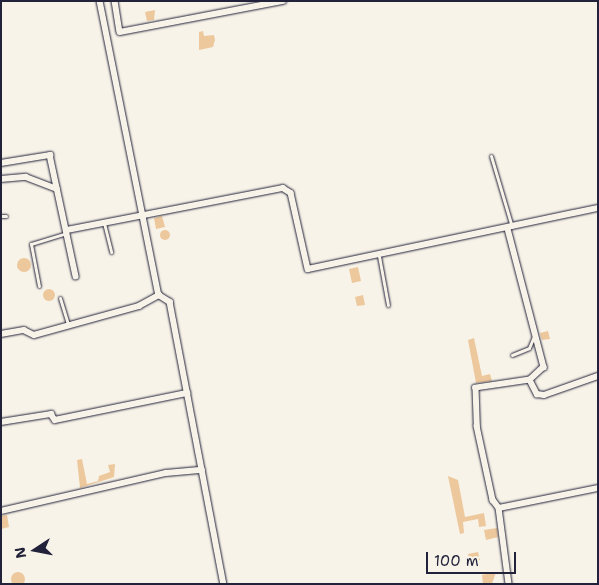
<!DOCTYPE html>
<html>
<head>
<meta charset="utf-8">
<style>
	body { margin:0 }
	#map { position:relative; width:599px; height:585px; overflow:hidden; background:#f7f3e8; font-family:"Shantell Sans",sans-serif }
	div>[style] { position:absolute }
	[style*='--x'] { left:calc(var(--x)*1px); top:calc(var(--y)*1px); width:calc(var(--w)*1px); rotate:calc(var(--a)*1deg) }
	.building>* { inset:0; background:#edc89d }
	.round { border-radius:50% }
	.roads { filter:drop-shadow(0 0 1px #22223b) drop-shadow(0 0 1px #22223b) }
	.lane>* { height:3px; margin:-1.5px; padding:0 1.5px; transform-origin:1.5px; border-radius:1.5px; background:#f7f3e8 }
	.street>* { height:5.5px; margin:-2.75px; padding:0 2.75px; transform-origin:2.75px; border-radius:2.75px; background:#f7f3e8 }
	span { translate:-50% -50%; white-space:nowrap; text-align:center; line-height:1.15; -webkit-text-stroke:4px #f7f3e8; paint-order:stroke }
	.frame { position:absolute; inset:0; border:2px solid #22223b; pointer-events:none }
	.north { position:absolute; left:10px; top:525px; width:50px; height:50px; -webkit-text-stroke:4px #f7f3e8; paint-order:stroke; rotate:259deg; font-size:14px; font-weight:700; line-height:20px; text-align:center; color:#22223b }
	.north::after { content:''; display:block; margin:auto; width:18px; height:22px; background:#22223b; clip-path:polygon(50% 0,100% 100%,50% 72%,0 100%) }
	.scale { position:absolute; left:426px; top:552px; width:90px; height:22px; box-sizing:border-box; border:2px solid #22223b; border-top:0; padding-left:6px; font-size:15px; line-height:18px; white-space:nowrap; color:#22223b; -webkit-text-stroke:4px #f7f3e8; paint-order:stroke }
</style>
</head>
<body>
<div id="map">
	<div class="building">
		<i style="clip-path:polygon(155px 10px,154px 20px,147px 21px,145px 12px)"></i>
		<i style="clip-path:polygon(203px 31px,204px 36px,214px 35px,215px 40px,213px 47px,199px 50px,199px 32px)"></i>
		<i style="clip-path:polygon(162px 216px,165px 227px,156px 229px,154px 218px)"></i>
		<i class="round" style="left:160px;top:230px;width:10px;height:10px"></i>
		<i class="round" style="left:17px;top:258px;width:14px;height:14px"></i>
		<i style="clip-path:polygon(358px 267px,361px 281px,352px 283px,349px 269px)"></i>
		<i class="round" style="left:43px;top:289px;width:12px;height:12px"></i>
		<i style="clip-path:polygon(363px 295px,365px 305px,357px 306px,355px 297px)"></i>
		<i style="clip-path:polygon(548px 331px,550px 339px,542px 340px,540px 333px)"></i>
		<i style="clip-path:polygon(474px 338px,482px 376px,490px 374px,492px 381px,476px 383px,468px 340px)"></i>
		<i style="clip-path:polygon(82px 459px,87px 484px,98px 481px,99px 476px,110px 472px,108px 465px,115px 464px,114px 477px,80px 488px,77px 460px)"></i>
		<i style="clip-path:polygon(448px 476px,458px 480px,465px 517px,484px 513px,486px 526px,479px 527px,478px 519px,463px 522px,464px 533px,460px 534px)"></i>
		<i style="clip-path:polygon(7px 515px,9px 527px,1px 529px,1px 516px)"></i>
		<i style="clip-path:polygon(497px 528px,498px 537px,486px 540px,484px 530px)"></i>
		<i style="clip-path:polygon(478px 552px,480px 560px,470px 562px,468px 554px)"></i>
		<i style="clip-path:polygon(496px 572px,492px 584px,483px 584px,482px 575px)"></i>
		<i class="round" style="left:11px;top:572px;width:14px;height:14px"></i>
	</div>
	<div class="roads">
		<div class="lane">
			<i style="--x:491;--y:156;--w:74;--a:73.5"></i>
			<i style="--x:1;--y:216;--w:5;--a:0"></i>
			<i style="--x:104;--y:223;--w:30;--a:76"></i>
			<i style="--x:379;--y:256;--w:50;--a:79.6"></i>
			<i style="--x:39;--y:286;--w:43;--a:-100.8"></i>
			<i style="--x:31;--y:244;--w:38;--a:-17"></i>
			<i style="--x:60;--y:298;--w:27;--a:73"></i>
			<i style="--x:512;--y:355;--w:18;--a:-22"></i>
			<i style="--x:529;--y:348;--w:15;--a:-67"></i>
		</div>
		<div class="street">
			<i style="--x:100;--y:1;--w:300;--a:78.7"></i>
			<i style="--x:159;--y:295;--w:13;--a:32"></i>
			<i style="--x:170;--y:302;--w:287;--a:79.2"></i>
			<i style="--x:115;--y:1;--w:31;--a:81"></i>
			<i style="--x:120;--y:32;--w:166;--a:-10.8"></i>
			<i style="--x:1;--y:163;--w:50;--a:-9.3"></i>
			<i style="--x:50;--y:155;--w:124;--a:77.9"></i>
			<i style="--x:1;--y:179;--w:25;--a:-5"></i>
			<i style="--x:26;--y:177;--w:33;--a:21"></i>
			<i style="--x:508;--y:229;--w:143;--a:75.4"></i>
			<i style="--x:544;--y:367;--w:19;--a:137"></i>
			<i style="--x:530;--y:380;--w:55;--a:171.6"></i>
			<i style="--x:476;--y:388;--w:38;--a:88"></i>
			<i style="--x:477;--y:426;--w:76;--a:77.8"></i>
			<i style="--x:493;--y:500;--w:10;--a:53"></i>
			<i style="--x:499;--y:508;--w:101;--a:-11.4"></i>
			<i style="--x:67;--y:230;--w:220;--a:-11"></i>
			<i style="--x:283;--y:188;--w:9;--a:32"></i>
			<i style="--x:291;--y:193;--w:78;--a:77.4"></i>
			<i style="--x:308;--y:269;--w:296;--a:-11.9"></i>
			<i style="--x:1;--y:334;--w:23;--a:-10"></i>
			<i style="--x:24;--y:330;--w:11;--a:27"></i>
			<i style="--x:34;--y:335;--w:109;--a:-15.4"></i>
			<i style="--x:139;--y:306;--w:23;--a:-29"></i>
			<i style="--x:530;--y:380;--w:16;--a:63"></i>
			<i style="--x:537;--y:394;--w:7;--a:8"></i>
			<i style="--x:544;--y:395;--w:57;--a:-19.4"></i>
			<i style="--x:1;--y:422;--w:51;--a:-9.1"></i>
			<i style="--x:51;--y:414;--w:7;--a:56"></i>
			<i style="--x:55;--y:420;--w:135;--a:-11.6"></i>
			<i style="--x:499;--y:508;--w:77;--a:82.5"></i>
			<i style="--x:1;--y:511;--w:169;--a:-13"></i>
			<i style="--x:166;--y:473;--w:36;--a:-5"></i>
		</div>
	</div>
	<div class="frame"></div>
	<div class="north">N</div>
	<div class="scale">100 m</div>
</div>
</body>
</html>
